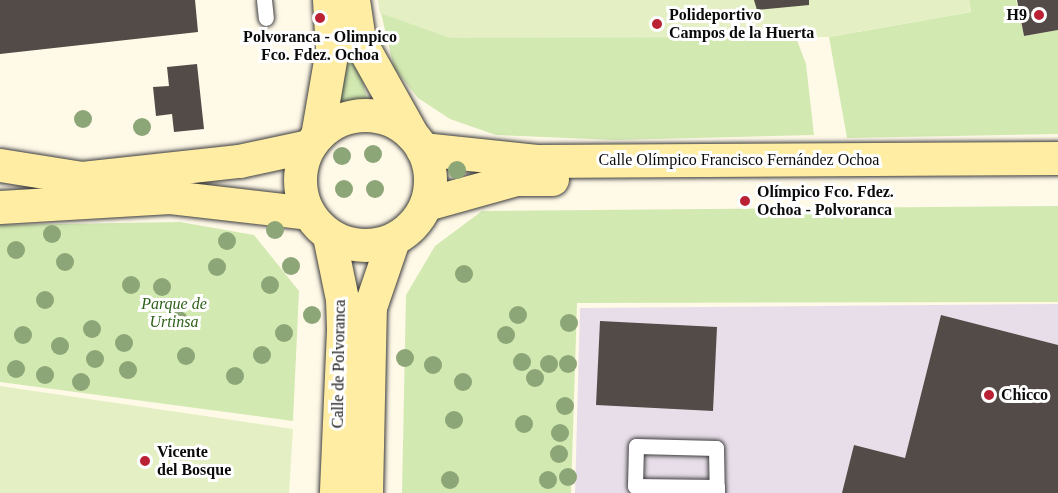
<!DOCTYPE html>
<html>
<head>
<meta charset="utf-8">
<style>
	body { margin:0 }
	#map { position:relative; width:1058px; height:493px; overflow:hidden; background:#fff9e8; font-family:"Times New Roman",serif }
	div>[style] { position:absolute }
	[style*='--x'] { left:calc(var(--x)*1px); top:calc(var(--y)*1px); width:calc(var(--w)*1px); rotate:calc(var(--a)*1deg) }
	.industrial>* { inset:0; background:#e8deea }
	.green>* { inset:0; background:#d3e9b2 }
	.pitch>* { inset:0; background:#e4f0c4 }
	.building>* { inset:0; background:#534b47 }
	.roads { filter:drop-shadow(0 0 2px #3d3d3d) drop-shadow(0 0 2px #3d3d3d) }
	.lane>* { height:15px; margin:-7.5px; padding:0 7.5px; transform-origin:7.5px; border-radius:7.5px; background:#fff }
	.secondary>* { height:33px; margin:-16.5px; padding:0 16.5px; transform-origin:16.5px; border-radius:16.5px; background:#ffeda3 }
	.secondary>.ring { margin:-16.5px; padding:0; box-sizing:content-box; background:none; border:33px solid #ffeda3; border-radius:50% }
	.trees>* { width:18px; height:18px; margin:-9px; border-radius:50%; background:#8da677 }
	.dots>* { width:16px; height:16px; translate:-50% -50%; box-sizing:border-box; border:3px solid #fff; border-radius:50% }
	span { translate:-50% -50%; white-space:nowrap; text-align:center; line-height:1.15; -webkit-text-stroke:6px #fff; paint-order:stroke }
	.poi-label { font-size:16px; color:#0a0a0a; font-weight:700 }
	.left { translate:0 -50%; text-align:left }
	.right { translate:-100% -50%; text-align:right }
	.street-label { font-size:16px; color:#0a0a0a }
	.park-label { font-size:16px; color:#2f621b; font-style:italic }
</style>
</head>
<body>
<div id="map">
	<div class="industrial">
		<i style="clip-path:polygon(1058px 304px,1058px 493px,575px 493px,580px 308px)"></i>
	</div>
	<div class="green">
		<i style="clip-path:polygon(378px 0,763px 36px,795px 35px,806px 64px,814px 135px,615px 140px,496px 135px,450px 119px,418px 98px,394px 68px)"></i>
		<i style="clip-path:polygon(969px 0,1016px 0,1024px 36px,1058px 30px,1058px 134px,847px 138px,829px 37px,971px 12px)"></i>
		<i style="clip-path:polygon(353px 44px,368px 102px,350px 101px,336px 106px,339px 45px)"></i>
		<i style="clip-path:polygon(1058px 206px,1058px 302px,577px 303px,571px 493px,402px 493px,406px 295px,435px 246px,482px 211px)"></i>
		<i style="clip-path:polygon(180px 222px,254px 235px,299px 291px,293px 421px,0 382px,0 225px)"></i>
	</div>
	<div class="pitch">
		<i style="clip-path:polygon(378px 0,969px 0,971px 12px,829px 37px,450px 38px,380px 13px)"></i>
		<i style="clip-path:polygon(0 386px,293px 429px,289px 493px,0 493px)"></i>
	</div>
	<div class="building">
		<i style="clip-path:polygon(0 0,195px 0,198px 32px,0 54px)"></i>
		<i style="clip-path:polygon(754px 0,809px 0,809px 5px,757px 10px)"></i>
		<i style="clip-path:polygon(1017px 0,1058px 0,1058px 30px,1024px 36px)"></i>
		<i style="clip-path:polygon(197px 64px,204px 129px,174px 132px,172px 114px,156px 116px,153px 87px,169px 86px,167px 67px)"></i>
		<i style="clip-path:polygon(941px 315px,1058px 345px,1058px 493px,842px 493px,854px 445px,905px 458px)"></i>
		<i style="clip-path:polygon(600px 321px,717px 327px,713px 411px,596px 405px)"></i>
	</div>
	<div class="roads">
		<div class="lane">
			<i style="--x:264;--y:0;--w:18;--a:84"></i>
			<i style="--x:717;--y:487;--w:82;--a:-179.3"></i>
			<i style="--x:635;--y:486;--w:40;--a:-88.6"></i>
			<i style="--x:636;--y:446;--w:80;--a:1.4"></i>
			<i style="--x:716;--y:448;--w:39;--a:89"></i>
			<i style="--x:717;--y:487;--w:6;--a:90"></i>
		</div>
		<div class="secondary">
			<i style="--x:353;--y:0;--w:40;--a:81.5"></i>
			<i style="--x:359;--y:40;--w:109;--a:60.8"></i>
			<i class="ring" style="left:300px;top:115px;width:97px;height:97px"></i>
			<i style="--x:317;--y:136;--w:88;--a:-80.2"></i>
			<i style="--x:332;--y:49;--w:49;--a:-93.5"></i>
			<i style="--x:422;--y:149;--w:115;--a:6"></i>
			<i style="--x:536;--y:161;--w:522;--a:-0.33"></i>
			<i style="--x:0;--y:165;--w:83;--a:9"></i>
			<i style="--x:82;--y:178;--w:158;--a:-6.2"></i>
			<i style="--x:239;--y:161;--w:72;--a:-12.1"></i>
			<i style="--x:426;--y:204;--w:93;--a:-15.5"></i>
			<i style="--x:516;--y:179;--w:36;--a:0"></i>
			<i style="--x:0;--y:207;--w:170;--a:-3.4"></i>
			<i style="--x:170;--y:197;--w:139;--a:6.6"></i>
			<i style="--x:329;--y:236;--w:64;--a:78.3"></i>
			<i style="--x:342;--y:299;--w:31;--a:88"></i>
			<i style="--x:343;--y:330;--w:163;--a:92.5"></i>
			<i style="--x:366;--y:493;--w:186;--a:-88.8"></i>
			<i style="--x:370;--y:307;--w:71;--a:-71.1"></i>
		</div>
	</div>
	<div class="trees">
		<i style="left:83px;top:119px"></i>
		<i style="left:142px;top:127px"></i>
		<i style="left:373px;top:154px"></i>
		<i style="left:342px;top:156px"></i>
		<i style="left:457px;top:170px"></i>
		<i style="left:344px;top:189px"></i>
		<i style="left:375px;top:189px"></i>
		<i style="left:275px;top:230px"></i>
		<i style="left:52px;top:234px"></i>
		<i style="left:227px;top:241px"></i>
		<i style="left:16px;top:250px"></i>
		<i style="left:65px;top:262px"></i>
		<i style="left:291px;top:266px"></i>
		<i style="left:217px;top:267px"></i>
		<i style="left:464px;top:274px"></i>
		<i style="left:131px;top:285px"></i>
		<i style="left:270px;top:285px"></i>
		<i style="left:162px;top:287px"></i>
		<i style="left:45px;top:300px"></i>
		<i style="left:312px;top:315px"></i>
		<i style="left:518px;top:315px"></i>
		<i style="left:179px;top:320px"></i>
		<i style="left:569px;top:323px"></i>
		<i style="left:92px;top:329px"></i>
		<i style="left:284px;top:333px"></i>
		<i style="left:23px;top:335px"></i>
		<i style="left:506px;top:335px"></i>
		<i style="left:124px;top:343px"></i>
		<i style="left:60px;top:346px"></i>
		<i style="left:262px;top:355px"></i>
		<i style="left:186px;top:356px"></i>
		<i style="left:405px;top:358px"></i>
		<i style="left:95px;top:359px"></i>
		<i style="left:522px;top:362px"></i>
		<i style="left:549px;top:364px"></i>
		<i style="left:568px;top:364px"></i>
		<i style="left:433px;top:365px"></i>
		<i style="left:16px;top:369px"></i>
		<i style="left:128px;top:370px"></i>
		<i style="left:45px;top:375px"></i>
		<i style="left:235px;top:376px"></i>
		<i style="left:535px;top:378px"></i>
		<i style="left:81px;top:382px"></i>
		<i style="left:463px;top:382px"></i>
		<i style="left:565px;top:406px"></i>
		<i style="left:454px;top:420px"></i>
		<i style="left:524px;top:424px"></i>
		<i style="left:560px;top:433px"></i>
		<i style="left:559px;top:454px"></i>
		<i style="left:568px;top:477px"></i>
		<i style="left:450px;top:480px"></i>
		<i style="left:548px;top:480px"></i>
	</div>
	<div class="dots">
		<i style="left:1039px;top:15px;background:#bb2135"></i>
		<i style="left:320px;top:18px;background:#bb2135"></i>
		<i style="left:657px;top:24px;background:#bb2135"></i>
		<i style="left:745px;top:201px;background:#bb2135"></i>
		<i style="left:989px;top:395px;background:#bb2135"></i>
		<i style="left:145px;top:461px;background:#bb2135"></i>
	</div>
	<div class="poi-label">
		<span class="left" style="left:669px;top:24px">Polideportivo<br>Campos de la Huerta</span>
		<span class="right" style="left:1027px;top:15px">H9</span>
		<span style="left:320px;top:46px">Polvoranca - Olimpico<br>Fco. Fdez. Ochoa</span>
		<span class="left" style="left:757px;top:201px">Olímpico Fco. Fdez.<br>Ochoa - Polvoranca</span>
		<span class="left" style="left:1001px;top:395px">Chicco</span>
		<span class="left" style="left:157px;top:461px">Vicente<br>del Bosque</span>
	</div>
	<div class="street-label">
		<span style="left:739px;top:160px">Calle Olímpico Francisco Fernández Ochoa</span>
		<span style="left:339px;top:364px;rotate:-89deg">Calle de Polvoranca</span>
	</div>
	<div class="park-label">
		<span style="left:174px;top:313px">Parque de<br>Urtinsa</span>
	</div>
</div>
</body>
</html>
